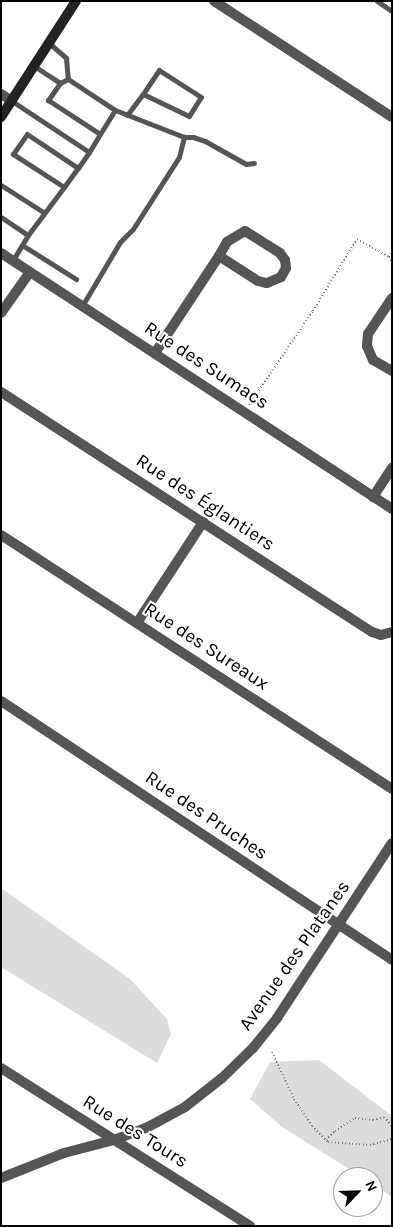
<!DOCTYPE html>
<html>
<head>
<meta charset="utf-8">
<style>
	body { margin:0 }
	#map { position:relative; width:393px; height:1227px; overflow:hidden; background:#fff; font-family:Karla,sans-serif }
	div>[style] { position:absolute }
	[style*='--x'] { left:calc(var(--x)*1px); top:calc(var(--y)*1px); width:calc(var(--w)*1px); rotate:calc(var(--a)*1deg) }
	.green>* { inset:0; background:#dcdcdc }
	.path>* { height:2px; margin-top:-1px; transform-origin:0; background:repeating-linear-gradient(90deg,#777 0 1px,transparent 0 3.5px) }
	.service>* { height:5px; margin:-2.5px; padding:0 2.5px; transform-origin:2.5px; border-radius:2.5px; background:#555 }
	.minor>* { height:10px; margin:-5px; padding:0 5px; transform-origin:5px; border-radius:5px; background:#555 }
	.tertiary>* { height:10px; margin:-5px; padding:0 5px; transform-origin:5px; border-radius:5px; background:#555 }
	.secondary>* { height:10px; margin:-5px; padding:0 5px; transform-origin:5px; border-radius:5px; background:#222 }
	span { translate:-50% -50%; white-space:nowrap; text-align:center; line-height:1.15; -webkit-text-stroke:4px #fff; paint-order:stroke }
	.street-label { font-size:19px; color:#000 }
	.frame { position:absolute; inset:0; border:2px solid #000; pointer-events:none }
	.north { position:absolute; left:333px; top:1167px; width:50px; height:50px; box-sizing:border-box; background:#fff; border:1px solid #999; border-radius:50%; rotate:66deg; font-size:14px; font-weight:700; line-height:20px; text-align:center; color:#000 }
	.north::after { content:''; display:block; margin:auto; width:18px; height:22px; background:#000; clip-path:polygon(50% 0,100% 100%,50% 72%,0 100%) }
</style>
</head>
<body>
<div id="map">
	<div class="green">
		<i style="clip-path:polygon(1px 888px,130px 979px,167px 1019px,171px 1034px,157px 1063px,1px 967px)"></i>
		<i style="clip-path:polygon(319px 1060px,392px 1116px,392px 1197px,373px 1184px,373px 1177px,362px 1177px,282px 1127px,250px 1099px,270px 1062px)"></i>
	</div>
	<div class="path">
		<i style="--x:389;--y:257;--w:7;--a:63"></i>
		<i style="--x:249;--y:405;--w:114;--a:-55.8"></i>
		<i style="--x:313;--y:311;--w:84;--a:-58.6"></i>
		<i style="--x:357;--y:239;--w:37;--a:29"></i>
		<i style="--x:389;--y:257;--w:5;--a:-53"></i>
		<i style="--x:272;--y:1052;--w:52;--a:64.9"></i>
		<i style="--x:294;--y:1099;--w:32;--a:56"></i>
		<i style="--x:312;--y:1126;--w:23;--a:45"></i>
		<i style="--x:328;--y:1142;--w:42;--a:4.1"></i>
		<i style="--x:370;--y:1145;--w:23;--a:-15"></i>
		<i style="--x:326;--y:1140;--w:13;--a:-45"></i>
		<i style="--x:335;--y:1131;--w:24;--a:-33"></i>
		<i style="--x:355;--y:1118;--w:18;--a:6"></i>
		<i style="--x:373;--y:1120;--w:11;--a:-15"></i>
		<i style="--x:384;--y:1117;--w:12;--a:48"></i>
	</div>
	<div class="service">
		<i style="--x:377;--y:1;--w:18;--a:34"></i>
		<i style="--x:49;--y:43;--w:23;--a:41"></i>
		<i style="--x:66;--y:58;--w:21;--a:85"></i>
		<i style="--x:34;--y:66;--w:31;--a:33"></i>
		<i style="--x:60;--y:83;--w:21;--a:125"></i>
		<i style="--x:48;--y:100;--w:62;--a:33.2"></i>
		<i style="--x:100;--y:134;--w:21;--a:121"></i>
		<i style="--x:60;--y:83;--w:9;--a:-27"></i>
		<i style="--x:68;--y:79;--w:56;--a:33.4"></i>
		<i style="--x:115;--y:110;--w:28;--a:122"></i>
		<i style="--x:127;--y:115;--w:26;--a:-53"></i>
		<i style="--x:143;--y:94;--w:51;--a:25.6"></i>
		<i style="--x:189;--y:116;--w:22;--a:-58"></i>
		<i style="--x:201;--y:97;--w:50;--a:-147.3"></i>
		<i style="--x:159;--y:70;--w:29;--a:124"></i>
		<i style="--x:184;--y:137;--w:9;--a:0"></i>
		<i style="--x:193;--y:137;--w:13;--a:18"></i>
		<i style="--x:205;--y:141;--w:47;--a:29.3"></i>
		<i style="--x:246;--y:164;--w:8;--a:-7"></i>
		<i style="--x:1;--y:185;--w:50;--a:32.7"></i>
		<i style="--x:64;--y:187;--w:24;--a:-54"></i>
		<i style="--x:1;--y:217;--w:32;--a:34"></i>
		<i style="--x:28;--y:235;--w:60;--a:-53.1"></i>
		<i style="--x:64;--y:187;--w:61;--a:-147.1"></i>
		<i style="--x:13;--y:154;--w:24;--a:-55"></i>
		<i style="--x:27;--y:134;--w:61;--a:33.7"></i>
		<i style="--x:78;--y:168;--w:19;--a:-55"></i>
		<i style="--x:89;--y:152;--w:92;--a:-146.5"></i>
		<i style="--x:22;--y:245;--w:64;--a:32.2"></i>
		<i style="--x:13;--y:260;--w:29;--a:-59"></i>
		<i style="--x:82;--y:306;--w:74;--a:-59.3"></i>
		<i style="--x:120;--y:242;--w:18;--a:-45"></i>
		<i style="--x:133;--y:229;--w:85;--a:-57.4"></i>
		<i style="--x:179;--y:157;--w:21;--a:-76"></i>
		<i style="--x:184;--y:137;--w:74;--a:-158.6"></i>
	</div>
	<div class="minor">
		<i style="--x:1;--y:94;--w:13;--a:32"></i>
		<i style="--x:1;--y:253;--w:467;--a:33.2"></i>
		<i style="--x:392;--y:298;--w:43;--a:123.7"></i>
		<i style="--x:368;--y:334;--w:12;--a:95"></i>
		<i style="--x:367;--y:346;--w:15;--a:67"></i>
		<i style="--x:373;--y:360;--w:22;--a:30"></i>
		<i style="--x:1;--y:313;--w:50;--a:-54.7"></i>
		<i style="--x:155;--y:353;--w:116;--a:-56.6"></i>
		<i style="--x:219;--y:256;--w:46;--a:32.7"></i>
		<i style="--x:258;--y:281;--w:9;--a:13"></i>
		<i style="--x:267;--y:283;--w:15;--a:-23"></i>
		<i style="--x:281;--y:277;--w:10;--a:-61"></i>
		<i style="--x:286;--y:268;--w:8;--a:-97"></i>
		<i style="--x:285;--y:260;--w:9;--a:-126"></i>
		<i style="--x:280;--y:253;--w:41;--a:-147.8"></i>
		<i style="--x:245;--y:231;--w:21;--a:149"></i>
		<i style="--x:227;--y:242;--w:16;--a:120"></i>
		<i style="--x:1;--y:392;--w:442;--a:32.9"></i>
		<i style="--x:372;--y:632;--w:9;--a:18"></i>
		<i style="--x:381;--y:635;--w:11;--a:-15"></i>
		<i style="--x:373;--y:497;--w:35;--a:-57"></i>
		<i style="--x:1;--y:535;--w:466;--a:33"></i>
		<i style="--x:137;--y:623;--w:121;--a:-56.8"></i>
		<i style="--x:1;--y:701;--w:469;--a:33.5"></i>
		<i style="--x:1;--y:1068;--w:295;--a:32.4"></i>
		<i style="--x:1;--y:1178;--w:68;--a:-21.6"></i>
		<i style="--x:64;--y:1153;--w:52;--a:-14.6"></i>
		<i style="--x:114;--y:1140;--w:36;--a:-21"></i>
		<i style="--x:148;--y:1127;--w:42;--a:-28.4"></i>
		<i style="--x:185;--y:1107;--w:47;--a:-38.1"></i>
		<i style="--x:222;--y:1078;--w:43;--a:-44.1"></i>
		<i style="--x:253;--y:1048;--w:38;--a:-51"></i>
		<i style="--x:277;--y:1018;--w:209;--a:-56.7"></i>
	</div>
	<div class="tertiary">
		<i style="--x:214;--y:1;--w:212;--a:33.1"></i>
	</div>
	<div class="secondary">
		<i style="--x:1;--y:117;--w:138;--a:-57.1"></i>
	</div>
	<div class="street-label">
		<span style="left:206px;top:366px;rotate:33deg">Rue des Sumacs</span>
		<span style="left:205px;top:503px;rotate:33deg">Rue des Églantiers</span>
		<span style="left:206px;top:647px;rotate:33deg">Rue des Sureaux</span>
		<span style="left:206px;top:816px;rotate:34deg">Rue des Pruches</span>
		<span style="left:295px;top:956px;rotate:-55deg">Avenue des Platanes</span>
		<span style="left:135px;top:1132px;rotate:32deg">Rue des Tours</span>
	</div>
	<div class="frame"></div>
	<div class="north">N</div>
</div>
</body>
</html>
